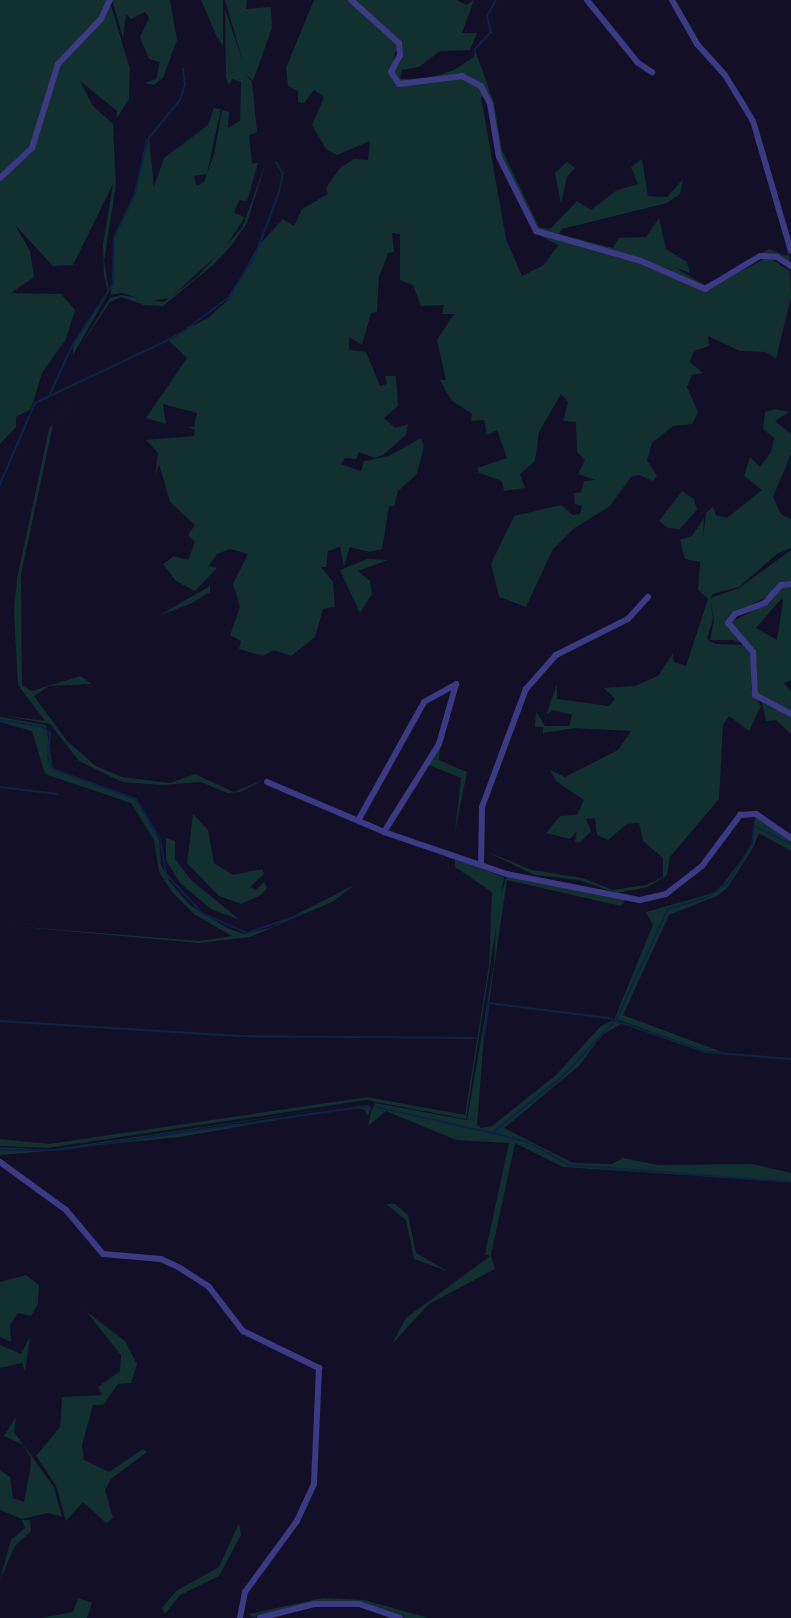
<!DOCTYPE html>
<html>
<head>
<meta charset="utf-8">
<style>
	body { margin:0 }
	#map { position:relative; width:791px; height:1618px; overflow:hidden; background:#130f26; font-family:Arial,sans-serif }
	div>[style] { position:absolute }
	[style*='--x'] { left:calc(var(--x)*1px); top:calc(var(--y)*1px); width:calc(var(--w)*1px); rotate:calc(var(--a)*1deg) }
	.green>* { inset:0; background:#12302f }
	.stream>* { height:2px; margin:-1px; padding:0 1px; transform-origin:1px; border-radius:1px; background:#0c2248 }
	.street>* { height:6px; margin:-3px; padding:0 3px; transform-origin:3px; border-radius:3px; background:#3d3a85 }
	span { translate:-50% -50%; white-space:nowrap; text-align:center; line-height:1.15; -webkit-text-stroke:6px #130f26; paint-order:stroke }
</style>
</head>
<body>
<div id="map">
	<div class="green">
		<i style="clip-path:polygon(0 0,108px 0,104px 12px,57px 64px,31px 148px,0 177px)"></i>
		<i style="clip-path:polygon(112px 0,170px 0,177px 40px,163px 78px,154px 85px,145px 83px,156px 79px,160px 62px,149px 59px,140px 37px,149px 18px,145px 12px,131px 19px,126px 14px,123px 38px)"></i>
		<i style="clip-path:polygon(201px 0,223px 0,223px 46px,217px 37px)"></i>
		<i style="clip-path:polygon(225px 0,247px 0,246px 9px,271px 7px,272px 28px,253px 81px,246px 74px,252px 82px,257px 132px,249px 135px,252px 163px,258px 163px,247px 201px,239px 200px,234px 213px,245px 217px,224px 249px,170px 298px,148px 301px,122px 293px,111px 295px,114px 237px,135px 194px,149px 137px,154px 187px,164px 158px,208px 125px,214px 108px,221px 109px,207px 174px,194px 176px,197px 186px,204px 182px,214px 154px,222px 110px,229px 112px,228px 128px,240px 121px,241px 82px,232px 79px,229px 85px,226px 77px,225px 9px,243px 62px)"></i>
		<i style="clip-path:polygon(314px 0,348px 0,398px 44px,390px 72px,398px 86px,462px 77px,473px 80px,486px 95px,481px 97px,506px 239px,522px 276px,544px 265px,558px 245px,535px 233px,641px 262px,705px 290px,768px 257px,790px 271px,791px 297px,776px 359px,766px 352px,740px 351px,708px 336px,709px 346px,694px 351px,690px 362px,703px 373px,692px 375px,687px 387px,698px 412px,692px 424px,673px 426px,652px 443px,647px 460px,657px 476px,653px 481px,639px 475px,631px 477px,610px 506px,573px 529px,553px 549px,526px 607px,499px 597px,491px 564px,514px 516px,561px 505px,573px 515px,580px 514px,582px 506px,575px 504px,574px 493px,581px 492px,584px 481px,595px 480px,578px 474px,585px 460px,577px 452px,576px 422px,563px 421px,568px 402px,561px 394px,539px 432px,535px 461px,520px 474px,525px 488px,504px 491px,502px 481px,479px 473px,477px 468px,507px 458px,497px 430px,487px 435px,484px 420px,471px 421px,472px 414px,451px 400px,440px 380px,446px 380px,437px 340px,454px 314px,442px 314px,444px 305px,421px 306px,413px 285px,400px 280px,400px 234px,392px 233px,394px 252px,388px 253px,379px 277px,377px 312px,371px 313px,362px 345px,349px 337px,349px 350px,366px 352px,380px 386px,387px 384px,385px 376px,396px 376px,398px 406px,384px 418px,395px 428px,408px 424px,406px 435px,384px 454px,375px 458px,359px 452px,356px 459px,345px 458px,341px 464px,361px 471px,364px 461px,389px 456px,421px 438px,424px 446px,417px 474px,398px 491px,394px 506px,389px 506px,382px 549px,369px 552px,350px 547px,344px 566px,340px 547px,328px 551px,326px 567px,321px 567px,333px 582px,335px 607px,323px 609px,315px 637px,291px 656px,274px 650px,263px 656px,239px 649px,241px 641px,230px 635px,240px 607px,233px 584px,248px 554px,230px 549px,217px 554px,209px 566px,217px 568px,195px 591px,176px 581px,163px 564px,174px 556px,188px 560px,195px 542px,188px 535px,195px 525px,170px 502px,159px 464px,155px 477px,158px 453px,146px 440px,194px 436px,195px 430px,188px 427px,194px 427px,197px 413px,163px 404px,166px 424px,146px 418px,187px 358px,167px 339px,208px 318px,229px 299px,258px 246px,283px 219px,294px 226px,302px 209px,328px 194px,326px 188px,340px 168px,354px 159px,368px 160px,370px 141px,337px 155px,326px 149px,312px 125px,324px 97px,314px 90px,304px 103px,298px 102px,298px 91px,288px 86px,286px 68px)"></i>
		<i style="clip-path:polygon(352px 0,457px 0,466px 5px,474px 0,462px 33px,477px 33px,470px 50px,440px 51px,419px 67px,402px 70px,400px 79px,430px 78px,454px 70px,474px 57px,475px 50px,494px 103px,502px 150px,539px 227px,550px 229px,577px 201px,591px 210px,617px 190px,638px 184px,631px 167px,642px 159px,648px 196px,667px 197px,683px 179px,680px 194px,667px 203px,562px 229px,559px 234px,613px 248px,619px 238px,646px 237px,659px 218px,666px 249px,687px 262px,690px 273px,674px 267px,705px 285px,769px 249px,787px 256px,788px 249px,791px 265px,768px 254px,712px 287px,697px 285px,641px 260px,537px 230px,500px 156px,482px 85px,467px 75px,399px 83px,392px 72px,402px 47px)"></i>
		<i style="clip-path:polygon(110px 2px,130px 69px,129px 99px,117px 118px,117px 111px,80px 81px,93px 106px,113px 124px,116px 185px,104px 261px,109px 292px,73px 355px,73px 344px,108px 292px,104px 275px,103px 244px,113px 184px,73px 265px,53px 266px,15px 225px,30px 251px,34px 277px,11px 293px,61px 294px,75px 310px,66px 339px,42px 373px,31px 409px,16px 417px,16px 427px,0 444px,0 180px,33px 149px,59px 65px)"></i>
		<i style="clip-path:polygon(266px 162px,247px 223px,231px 246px,213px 265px,163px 306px,144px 305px,121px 297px,110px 302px,77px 351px,77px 385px,77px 351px,110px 298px,121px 295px,164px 302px,197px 277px,242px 228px)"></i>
		<i style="clip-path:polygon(567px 162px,575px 168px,567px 177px,561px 204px,555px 173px)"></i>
		<i style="clip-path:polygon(77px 398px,53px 425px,21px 574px,22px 685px,32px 691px,80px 676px,92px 684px,49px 686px,34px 696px,67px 741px,96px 766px,122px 777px,170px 783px,195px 774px,234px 792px,263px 780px,241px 792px,227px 793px,201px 782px,163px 785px,122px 782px,79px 761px,50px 724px,0 715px,45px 721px,18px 685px,14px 611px,17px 579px,49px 429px)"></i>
		<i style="clip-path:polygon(775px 409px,789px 412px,775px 421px,791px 434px,791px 454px,773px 497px,781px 514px,791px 519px,791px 548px,777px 554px,739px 587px,713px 594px,710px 598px,739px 588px,791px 550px,791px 583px,739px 612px,727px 625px,745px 644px,733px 640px,710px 640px,714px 619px,710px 601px,713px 619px,707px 638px,709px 641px,716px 644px,746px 645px,752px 652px,751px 689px,761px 706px,749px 731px,729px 716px,723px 725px,719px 799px,670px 857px,667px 875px,648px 887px,616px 893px,579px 880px,535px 875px,485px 851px,532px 870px,583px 878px,613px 890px,646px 885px,663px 877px,663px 858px,643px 841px,639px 823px,627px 824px,608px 840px,597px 835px,595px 818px,586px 819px,591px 831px,580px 842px,575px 842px,577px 831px,570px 839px,546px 833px,560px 816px,577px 815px,584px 800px,557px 782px,550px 770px,565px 777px,618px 750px,631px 731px,575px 728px,543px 733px,543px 727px,535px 727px,536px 711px,545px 726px,569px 726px,572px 715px,553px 710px,546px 715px,557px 684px,557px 699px,609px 706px,615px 699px,604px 688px,635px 686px,658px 676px,673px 653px,674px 662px,686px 666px,708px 599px,698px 590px,700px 562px,685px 559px,680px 540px,692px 536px,704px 518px,703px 538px,706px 513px,713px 507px,716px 515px,727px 518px,762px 490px,744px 476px,750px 457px,760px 467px,771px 452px,774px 438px,763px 429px,765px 412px)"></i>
		<i style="clip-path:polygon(682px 491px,694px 499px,697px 510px,680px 529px,668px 528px,659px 521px)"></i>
		<i style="clip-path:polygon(367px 559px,388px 560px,358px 571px,370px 581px,372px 594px,360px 613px,340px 570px)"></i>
		<i style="clip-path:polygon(evenodd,791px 585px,791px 680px,784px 683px,791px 692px,791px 713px,758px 697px,756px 660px,729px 623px,766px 604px,778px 588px,791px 585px,782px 598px,783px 601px,777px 640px,756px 628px,782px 598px)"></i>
		<i style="clip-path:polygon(210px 586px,210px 592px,192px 603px,160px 615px)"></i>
		<i style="clip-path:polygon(762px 702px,791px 715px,791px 734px,776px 720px,766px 721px)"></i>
		<i style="clip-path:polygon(0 717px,46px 725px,53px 769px,136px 800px,159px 840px,161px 865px,170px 882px,190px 905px,227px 928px,244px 934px,270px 928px,354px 885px,334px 901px,250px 937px,199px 943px,0 925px,199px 941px,232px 936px,194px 914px,172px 892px,159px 872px,154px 840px,131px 803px,45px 774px,32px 731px,0 722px)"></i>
		<i style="clip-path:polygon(440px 746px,439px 760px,467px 772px,455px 832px,461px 778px,429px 765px,417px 785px)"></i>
		<i style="clip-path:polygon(193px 814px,208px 830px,214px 863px,233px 875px,262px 869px,264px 874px,250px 887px,256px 890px,264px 882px,267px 888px,261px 895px,241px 904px,219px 896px,187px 863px)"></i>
		<i style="clip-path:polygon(755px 816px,791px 840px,791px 851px,759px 833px,753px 848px,727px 888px,717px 896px,669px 915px,623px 1015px,722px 1052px,705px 1051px,616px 1019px,623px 1023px,602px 1035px,579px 1066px,504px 1128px,573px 1163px,612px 1164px,623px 1158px,658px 1165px,752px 1164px,791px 1173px,791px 1182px,563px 1167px,515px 1143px,491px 1255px,495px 1269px,429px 1304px,392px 1344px,406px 1318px,490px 1256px,485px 1254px,509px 1143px,456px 1140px,386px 1111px,368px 1126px,371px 1112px,375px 1103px,467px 1120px,494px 964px,497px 906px,507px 876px,626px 899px,621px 906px,507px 880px,484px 1036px,477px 1125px,481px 1128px,492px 1126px,556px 1075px,601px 1026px,614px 1020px,653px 925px,646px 912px,717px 892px,752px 845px)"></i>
		<i style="clip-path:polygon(166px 838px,175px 841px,175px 859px,191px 880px,240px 920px,211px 909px,180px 883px,166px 860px)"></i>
		<i style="clip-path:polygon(455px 859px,504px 877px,466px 1119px,366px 1100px,48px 1148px,0 1146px,0 1139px,49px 1144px,367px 1097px,465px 1115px,489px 965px,492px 892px,455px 867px)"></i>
		<i style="clip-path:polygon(371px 1102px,59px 1150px,0 1155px,0 1147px,48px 1150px)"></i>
		<i style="clip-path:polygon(359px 1106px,371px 1107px,368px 1116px,365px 1110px,352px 1107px,180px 1137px,99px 1145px)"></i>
		<i style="clip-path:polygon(386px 1204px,395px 1204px,408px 1215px,416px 1253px,447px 1271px,414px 1259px,406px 1220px)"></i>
		<i style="clip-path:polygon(26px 1275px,39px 1285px,38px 1304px,31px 1316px,18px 1313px,10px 1325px,11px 1342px,0 1337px,0 1282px)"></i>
		<i style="clip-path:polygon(86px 1311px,125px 1341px,137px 1364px,131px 1383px,118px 1384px,103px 1405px,93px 1405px,82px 1445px,84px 1460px,109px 1472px,143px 1449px,147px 1452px,111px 1479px,105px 1490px,113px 1518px,106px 1523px,83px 1502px,66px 1521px,56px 1486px,36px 1456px,60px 1427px,62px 1397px,102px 1395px,98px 1387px,120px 1371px,121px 1355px)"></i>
		<i style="clip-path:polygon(30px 1337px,25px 1371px,22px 1363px,0 1368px,0 1345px,21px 1354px)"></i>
		<i style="clip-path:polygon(16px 1417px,14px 1432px,54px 1487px,62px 1517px,48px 1513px,22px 1519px,0 1510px,0 1470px,10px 1477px,13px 1498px,24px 1502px,30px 1471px,31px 1458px,23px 1445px,4px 1436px)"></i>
		<i style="clip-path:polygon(22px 1520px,30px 1520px,31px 1531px,15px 1546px,0 1580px,11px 1540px,25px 1528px)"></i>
		<i style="clip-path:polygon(239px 1523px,241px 1535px,219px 1576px,180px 1595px,165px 1614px,162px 1608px,176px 1591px,219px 1567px)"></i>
		<i style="clip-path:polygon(78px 1598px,92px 1603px,87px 1618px,41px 1618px,73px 1612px)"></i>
		<i style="clip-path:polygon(323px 1598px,364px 1600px,429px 1618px,405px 1618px,359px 1603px,314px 1603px,271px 1615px,253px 1617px,248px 1614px)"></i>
	</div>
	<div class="stream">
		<i style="--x:474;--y:50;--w:25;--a:-47"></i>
		<i style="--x:491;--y:32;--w:16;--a:-104"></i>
		<i style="--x:487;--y:16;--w:18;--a:-61"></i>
		<i style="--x:49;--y:396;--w:57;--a:-65.2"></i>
		<i style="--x:73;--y:344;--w:72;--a:-56.3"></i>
		<i style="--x:113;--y:284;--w:47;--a:-88.8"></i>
		<i style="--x:114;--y:237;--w:48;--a:-64"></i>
		<i style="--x:135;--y:194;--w:55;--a:-77.5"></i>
		<i style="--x:147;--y:140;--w:52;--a:-50.5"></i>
		<i style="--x:180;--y:100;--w:16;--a:-72"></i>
		<i style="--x:185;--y:85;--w:16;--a:-97"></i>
		<i style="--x:0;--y:484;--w:88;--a:-66.6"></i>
		<i style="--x:35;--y:403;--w:157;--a:-25.3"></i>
		<i style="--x:177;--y:336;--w:64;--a:-36.7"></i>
		<i style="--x:228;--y:298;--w:48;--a:-57"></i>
		<i style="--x:254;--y:258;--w:67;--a:-69.1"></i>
		<i style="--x:278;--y:195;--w:22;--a:-77"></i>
		<i style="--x:283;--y:174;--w:14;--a:-120"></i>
		<i style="--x:0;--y:720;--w:44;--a:9.2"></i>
		<i style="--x:43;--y:727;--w:9;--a:41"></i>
		<i style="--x:50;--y:733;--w:25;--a:95"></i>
		<i style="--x:48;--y:758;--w:12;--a:66"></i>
		<i style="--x:53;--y:769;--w:88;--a:19.9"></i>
		<i style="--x:136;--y:799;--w:47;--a:59"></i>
		<i style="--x:160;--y:839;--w:36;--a:80"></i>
		<i style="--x:166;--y:874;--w:53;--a:47.3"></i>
		<i style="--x:202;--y:913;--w:49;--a:24"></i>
		<i style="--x:247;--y:933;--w:58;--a:-19.1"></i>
		<i style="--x:0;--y:787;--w:58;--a:6.9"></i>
		<i style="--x:0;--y:1021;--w:239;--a:3.6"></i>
		<i style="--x:239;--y:1036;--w:237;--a:0.5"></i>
		<i style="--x:484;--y:1037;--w:34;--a:-82"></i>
		<i style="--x:489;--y:1003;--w:120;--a:7.2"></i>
		<i style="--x:608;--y:1018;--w:103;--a:19.3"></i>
		<i style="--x:705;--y:1052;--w:86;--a:4.7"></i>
		<i style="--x:376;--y:1107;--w:119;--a:12.6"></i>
		<i style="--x:492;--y:1133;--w:91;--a:-38.8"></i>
		<i style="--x:563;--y:1076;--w:77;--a:-46.6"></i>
		<i style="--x:616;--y:1020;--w:123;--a:-64.9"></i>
		<i style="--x:668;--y:909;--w:42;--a:-16.7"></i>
		<i style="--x:708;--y:897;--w:25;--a:-37"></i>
		<i style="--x:728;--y:882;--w:45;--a:-57.7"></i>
		<i style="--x:752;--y:844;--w:18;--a:-84"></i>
		<i style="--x:754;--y:826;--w:41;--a:25.9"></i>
		<i style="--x:493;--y:1133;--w:38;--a:15"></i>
		<i style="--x:530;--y:1143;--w:45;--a:29.4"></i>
		<i style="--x:569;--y:1165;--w:223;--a:4.4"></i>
		<i style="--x:0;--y:1150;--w:59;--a:0"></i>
		<i style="--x:59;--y:1150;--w:313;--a:-8.1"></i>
	</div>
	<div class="street">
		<i style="--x:351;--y:0;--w:64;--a:41.9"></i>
		<i style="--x:399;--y:43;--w:12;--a:85"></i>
		<i style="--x:400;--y:55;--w:19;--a:118"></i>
		<i style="--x:391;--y:72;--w:14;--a:56"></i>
		<i style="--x:399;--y:84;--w:64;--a:-7.2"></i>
		<i style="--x:462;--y:76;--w:21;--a:28"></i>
		<i style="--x:481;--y:86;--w:20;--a:63"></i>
		<i style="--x:490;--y:104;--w:54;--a:80.4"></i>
		<i style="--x:499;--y:157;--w:83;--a:63.4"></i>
		<i style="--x:536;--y:231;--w:109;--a:15.9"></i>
		<i style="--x:641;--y:261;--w:70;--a:23.6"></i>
		<i style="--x:705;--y:289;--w:64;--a:-31"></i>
		<i style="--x:760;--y:256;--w:17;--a:3"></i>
		<i style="--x:777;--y:257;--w:17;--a:33"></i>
		<i style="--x:587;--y:0;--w:81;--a:51"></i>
		<i style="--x:638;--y:63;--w:17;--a:33"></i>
		<i style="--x:672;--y:0;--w:51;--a:60.4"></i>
		<i style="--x:697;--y:44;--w:42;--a:47.9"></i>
		<i style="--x:725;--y:75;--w:54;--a:58.7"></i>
		<i style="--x:753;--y:121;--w:135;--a:73.7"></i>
		<i style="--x:0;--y:178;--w:44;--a:-43.2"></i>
		<i style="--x:32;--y:148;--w:88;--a:-72.8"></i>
		<i style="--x:58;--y:64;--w:62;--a:-46.3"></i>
		<i style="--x:101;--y:19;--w:21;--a:-65"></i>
		<i style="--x:791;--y:584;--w:10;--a:174"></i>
		<i style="--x:781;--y:585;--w:24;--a:132"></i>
		<i style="--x:765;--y:603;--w:32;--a:160"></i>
		<i style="--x:735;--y:614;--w:11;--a:128"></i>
		<i style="--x:728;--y:623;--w:38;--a:49"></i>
		<i style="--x:753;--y:652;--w:43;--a:87.3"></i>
		<i style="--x:755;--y:695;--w:41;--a:27.8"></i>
		<i style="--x:267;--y:782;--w:127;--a:23.1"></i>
		<i style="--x:384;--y:832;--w:130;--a:18.9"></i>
		<i style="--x:507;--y:874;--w:136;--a:11.1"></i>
		<i style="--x:640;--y:900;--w:27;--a:-13"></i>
		<i style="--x:666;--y:894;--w:46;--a:-37.9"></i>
		<i style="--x:702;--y:866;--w:64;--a:-53.3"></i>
		<i style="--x:740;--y:815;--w:16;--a:-4"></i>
		<i style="--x:756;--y:814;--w:42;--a:34.4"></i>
		<i style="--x:359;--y:819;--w:134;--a:-60.9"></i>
		<i style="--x:424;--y:702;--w:37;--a:-29"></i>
		<i style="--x:456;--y:684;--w:62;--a:105.8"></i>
		<i style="--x:439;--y:744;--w:104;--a:122"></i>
		<i style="--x:481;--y:865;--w:58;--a:-89"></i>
		<i style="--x:482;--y:807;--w:126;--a:-69.6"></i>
		<i style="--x:526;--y:689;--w:45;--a:-48.6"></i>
		<i style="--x:556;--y:655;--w:80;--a:-26.6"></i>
		<i style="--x:628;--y:619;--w:30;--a:-48"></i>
		<i style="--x:0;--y:1162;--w:82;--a:36"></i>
		<i style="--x:66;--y:1210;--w:57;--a:49.9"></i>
		<i style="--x:103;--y:1254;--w:58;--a:4.9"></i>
		<i style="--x:161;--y:1259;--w:21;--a:25"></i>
		<i style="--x:180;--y:1268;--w:35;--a:33"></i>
		<i style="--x:209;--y:1287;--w:56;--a:52.3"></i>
		<i style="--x:243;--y:1331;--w:85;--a:26"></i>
		<i style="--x:319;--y:1368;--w:116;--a:92.5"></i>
		<i style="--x:314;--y:1484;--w:41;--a:114.7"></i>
		<i style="--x:297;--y:1521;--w:88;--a:126.2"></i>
		<i style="--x:245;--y:1592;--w:26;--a:101"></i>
		<i style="--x:260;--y:1618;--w:56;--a:-14.5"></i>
		<i style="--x:314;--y:1604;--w:45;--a:0"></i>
		<i style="--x:359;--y:1604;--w:43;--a:18.9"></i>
	</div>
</div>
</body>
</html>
